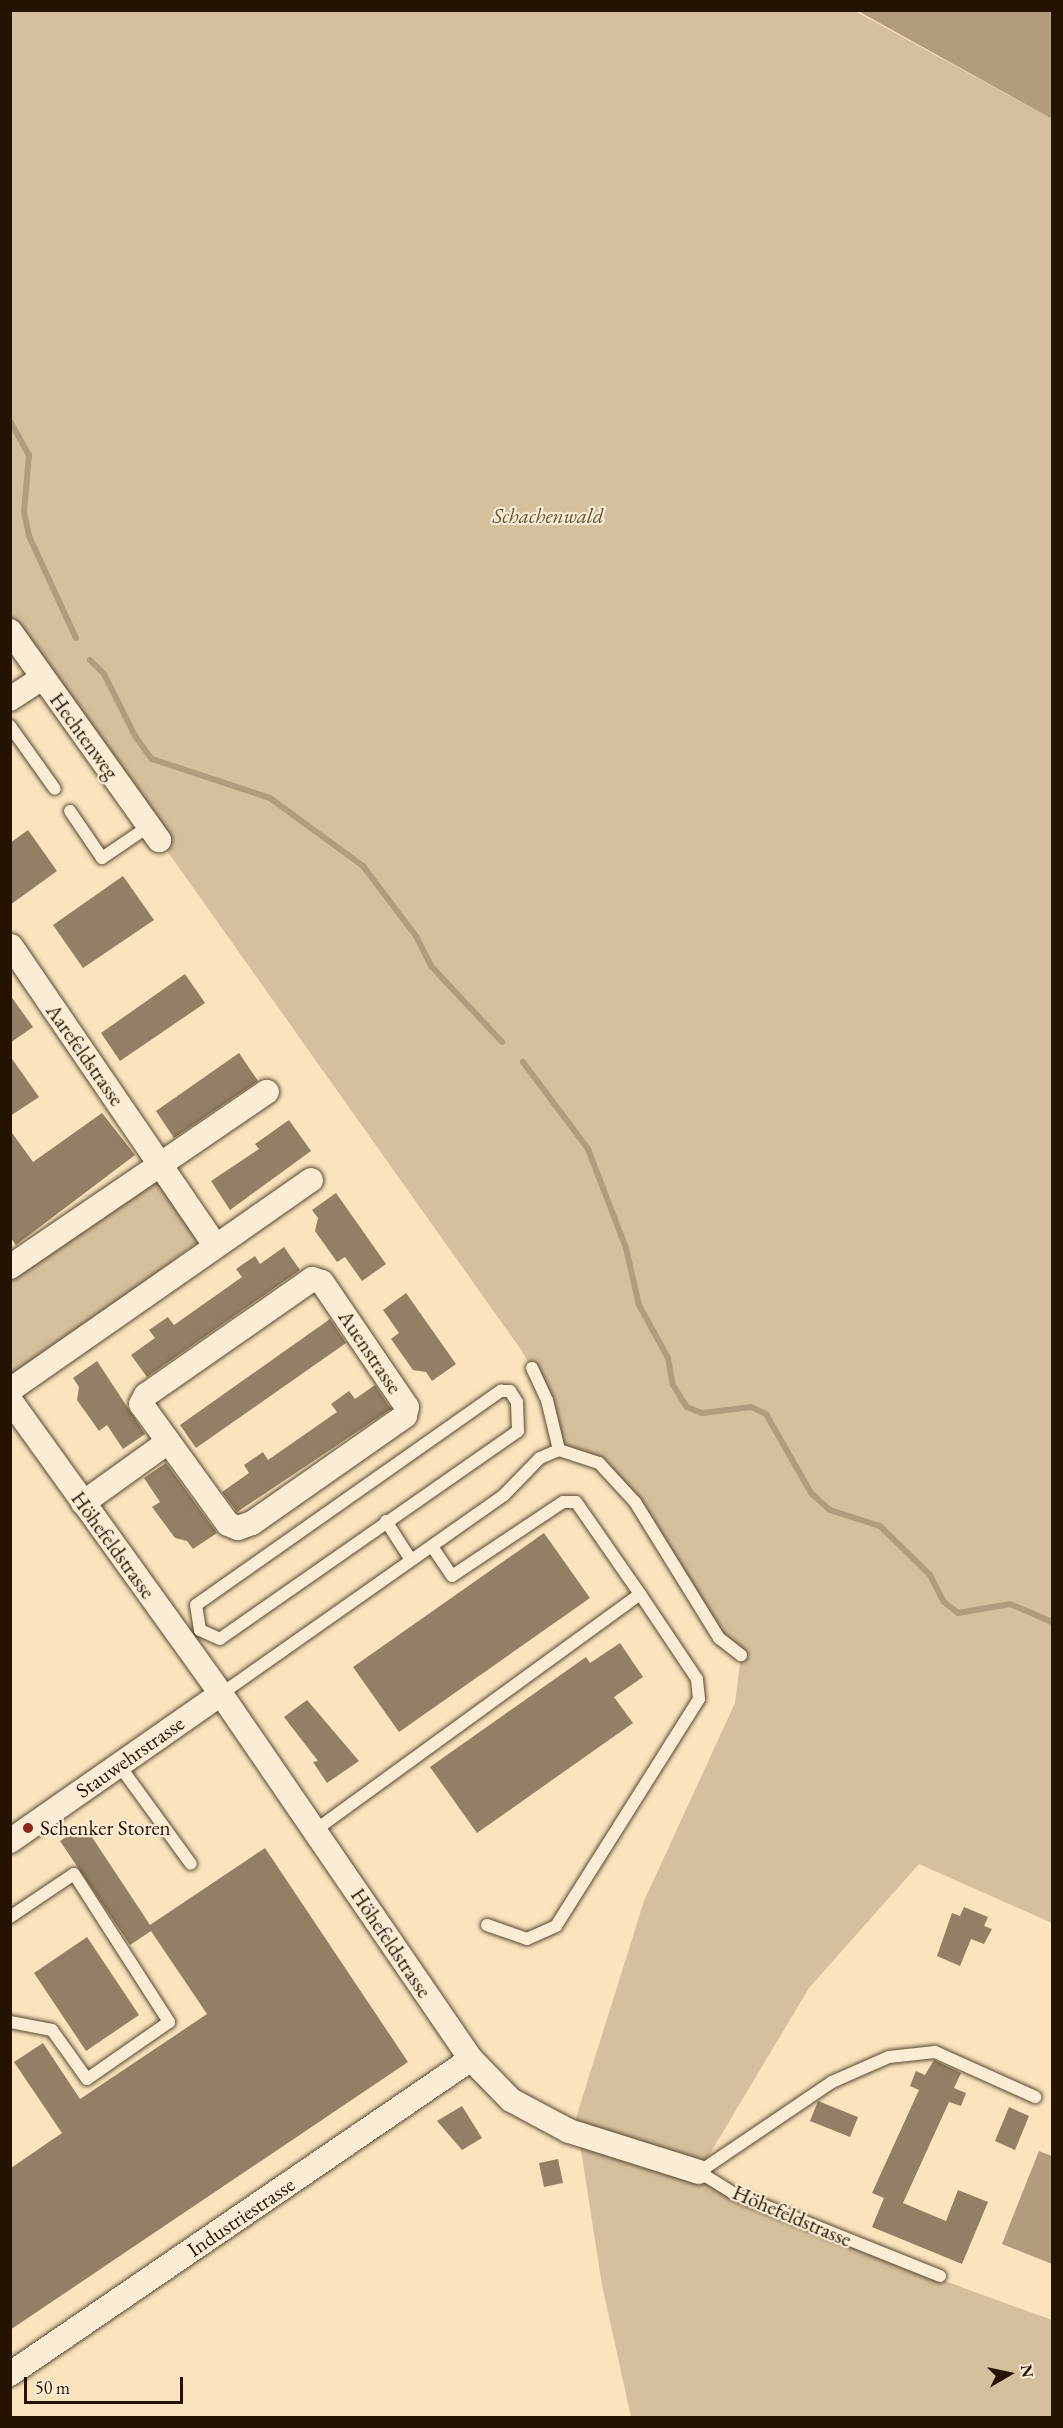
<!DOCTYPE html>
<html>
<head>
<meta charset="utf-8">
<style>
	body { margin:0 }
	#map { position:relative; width:1063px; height:2428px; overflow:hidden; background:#f9e4be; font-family:"EB Garamond",serif }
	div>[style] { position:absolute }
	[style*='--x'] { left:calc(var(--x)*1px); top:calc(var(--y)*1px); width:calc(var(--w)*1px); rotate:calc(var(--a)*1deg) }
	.green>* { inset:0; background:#d5c09e }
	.water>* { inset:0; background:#b19d7d }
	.stream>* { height:6px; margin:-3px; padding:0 3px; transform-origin:3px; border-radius:3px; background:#b19d7d }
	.building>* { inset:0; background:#937f63 }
	.roads { filter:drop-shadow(0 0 2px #5a4630) drop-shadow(0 0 2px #5a4630) }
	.service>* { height:12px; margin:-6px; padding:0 6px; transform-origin:6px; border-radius:6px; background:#fbedd5 }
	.minor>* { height:24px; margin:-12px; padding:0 12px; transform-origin:12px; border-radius:12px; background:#fbedd5 }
	.dots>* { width:16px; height:16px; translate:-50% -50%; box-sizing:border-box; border:3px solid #fbedd5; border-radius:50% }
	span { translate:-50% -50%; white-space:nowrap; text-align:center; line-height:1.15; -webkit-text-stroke:4.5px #fbedd5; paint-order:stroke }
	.park-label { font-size:21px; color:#634f37; font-style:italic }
	.street-label { font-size:21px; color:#251200 }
	.poi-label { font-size:21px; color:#251200 }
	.left { translate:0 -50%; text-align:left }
	.frame { position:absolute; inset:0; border:12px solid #251200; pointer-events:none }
	.north { position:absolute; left:979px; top:2344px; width:60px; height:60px; -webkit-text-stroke:4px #fbedd5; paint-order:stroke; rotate:81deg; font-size:16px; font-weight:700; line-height:24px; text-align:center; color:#251200 }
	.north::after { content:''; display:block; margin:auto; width:21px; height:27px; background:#251200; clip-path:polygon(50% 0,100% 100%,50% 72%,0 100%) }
	.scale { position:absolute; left:24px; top:2377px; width:159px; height:27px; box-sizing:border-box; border:3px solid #251200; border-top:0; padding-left:8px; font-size:18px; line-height:21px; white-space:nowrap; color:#251200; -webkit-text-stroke:4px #fbedd5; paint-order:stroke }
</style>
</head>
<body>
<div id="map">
	<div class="green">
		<i style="clip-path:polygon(10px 11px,855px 11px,1052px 119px,1052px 1923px,919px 1864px,809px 1988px,699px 2172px,939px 2279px,1052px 2320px,1052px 2417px,631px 2417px,602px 2285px,576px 2118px,644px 1901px,735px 1703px,741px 1655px,719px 1638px,635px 1502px,599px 1463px,559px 1450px,532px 1368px,519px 1347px,11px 631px)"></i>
		<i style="clip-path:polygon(159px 1174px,202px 1239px,12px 1381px,11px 1277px)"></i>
	</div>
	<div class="water">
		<i style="clip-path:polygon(858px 11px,1052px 11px,1052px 119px,1018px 100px)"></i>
		<i style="clip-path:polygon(1039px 2151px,1052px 2156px,1052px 2264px,1002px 2244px)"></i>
	</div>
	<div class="stream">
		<i style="--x:10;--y:421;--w:39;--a:61"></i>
		<i style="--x:29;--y:455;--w:57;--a:95"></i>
		<i style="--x:24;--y:512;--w:25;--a:78"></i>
		<i style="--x:29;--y:536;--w:112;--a:65.3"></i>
		<i style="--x:90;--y:660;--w:20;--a:45"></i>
		<i style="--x:104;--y:674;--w:69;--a:63.4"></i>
		<i style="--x:135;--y:736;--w:29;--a:54"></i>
		<i style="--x:152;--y:759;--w:124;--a:18.3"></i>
		<i style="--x:270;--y:798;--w:115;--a:36.2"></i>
		<i style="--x:363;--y:866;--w:88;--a:52.9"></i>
		<i style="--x:416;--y:936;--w:34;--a:63"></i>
		<i style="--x:431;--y:966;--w:104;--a:46.9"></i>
		<i style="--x:523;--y:1062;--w:109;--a:53.2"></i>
		<i style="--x:588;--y:1149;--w:106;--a:69"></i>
		<i style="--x:626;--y:1248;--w:58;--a:77.2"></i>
		<i style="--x:639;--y:1305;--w:60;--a:61.3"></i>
		<i style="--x:668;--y:1358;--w:27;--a:80"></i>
		<i style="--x:673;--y:1385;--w:26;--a:58"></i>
		<i style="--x:687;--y:1407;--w:16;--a:22"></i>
		<i style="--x:702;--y:1413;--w:49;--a:-7"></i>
		<i style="--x:751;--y:1407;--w:17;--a:25"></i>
		<i style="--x:766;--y:1414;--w:91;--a:60.3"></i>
		<i style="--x:811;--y:1493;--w:25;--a:42"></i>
		<i style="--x:830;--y:1510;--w:52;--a:17.7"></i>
		<i style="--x:880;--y:1526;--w:70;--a:44.4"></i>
		<i style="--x:930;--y:1575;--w:30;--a:63"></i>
		<i style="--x:944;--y:1602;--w:18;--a:38"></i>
		<i style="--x:958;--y:1613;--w:53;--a:-9.8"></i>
		<i style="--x:1010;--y:1604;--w:46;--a:23.2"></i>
	</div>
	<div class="building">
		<i style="clip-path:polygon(28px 830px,57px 871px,10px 905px,10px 843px)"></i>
		<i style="clip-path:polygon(123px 876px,154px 920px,83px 968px,53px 925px)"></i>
		<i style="clip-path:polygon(185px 974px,205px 1003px,120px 1061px,101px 1033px)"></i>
		<i style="clip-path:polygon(10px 995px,33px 1027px,10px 1043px)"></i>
		<i style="clip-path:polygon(239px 1053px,258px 1081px,174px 1138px,156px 1111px)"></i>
		<i style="clip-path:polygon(10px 1056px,39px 1097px,10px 1116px)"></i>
		<i style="clip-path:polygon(102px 1113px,135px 1155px,16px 1245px,10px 1237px,10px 1130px,33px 1162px)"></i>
		<i style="clip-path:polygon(289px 1120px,311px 1151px,230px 1210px,211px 1181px,259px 1149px,255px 1144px)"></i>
		<i style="clip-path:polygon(336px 1193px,386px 1264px,362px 1281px,345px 1257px,337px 1262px,315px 1231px,318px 1218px,312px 1210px)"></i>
		<i style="clip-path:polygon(284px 1247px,300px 1270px,147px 1377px,131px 1355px,155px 1338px,149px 1330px,168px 1317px,174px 1325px,242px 1277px,236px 1269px,255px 1256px,260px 1264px)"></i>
		<i style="clip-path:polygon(406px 1293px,456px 1364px,432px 1381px,426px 1372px,413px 1370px,391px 1339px,399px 1333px,383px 1310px)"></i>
		<i style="clip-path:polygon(330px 1319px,346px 1343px,196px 1448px,180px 1425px)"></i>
		<i style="clip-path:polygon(97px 1361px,145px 1434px,123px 1449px,107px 1425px,99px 1431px,77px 1400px,79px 1387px,73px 1378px)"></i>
		<i style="clip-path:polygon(375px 1385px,391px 1409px,237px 1512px,222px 1492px,249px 1473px,244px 1465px,263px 1452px,268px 1460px,337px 1412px,331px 1404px,349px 1391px,355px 1399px)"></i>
		<i style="clip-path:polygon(166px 1463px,217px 1533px,193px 1549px,187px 1541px,175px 1538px,152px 1507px,160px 1502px,144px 1478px)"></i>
		<i style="clip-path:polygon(544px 1533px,590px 1598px,399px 1732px,353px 1667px)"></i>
		<i style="clip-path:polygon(620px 1643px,643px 1677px,614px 1697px,633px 1723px,477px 1833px,430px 1767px,586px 1657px,590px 1663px)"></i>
		<i style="clip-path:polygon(307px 1700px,359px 1761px,327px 1783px,313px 1762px,318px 1761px,284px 1717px)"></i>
		<i style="clip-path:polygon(84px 1825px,150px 1925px,265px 1848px,408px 2062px,10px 2330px,11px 2168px,62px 2133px,14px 2062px,43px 2043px,80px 2099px,207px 2014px,151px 1931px,130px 1945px,60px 1841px)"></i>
		<i style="clip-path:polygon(964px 1907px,988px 1917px,984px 1926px,992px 1929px,984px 1944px,971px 1939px,960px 1966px,937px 1956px,952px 1913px,960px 1916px)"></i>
		<i style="clip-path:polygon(87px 1937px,139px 2015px,86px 2051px,34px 1973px)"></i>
		<i style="clip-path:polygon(934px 2060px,961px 2073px,954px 2088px,966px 2093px,961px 2106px,949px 2102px,903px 2203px,946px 2221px,958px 2190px,988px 2202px,962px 2264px,872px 2227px,884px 2198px,872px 2193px,919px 2090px,910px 2086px,916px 2071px,925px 2075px)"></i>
		<i style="clip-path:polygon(818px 2101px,858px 2117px,850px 2137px,810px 2121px)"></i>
		<i style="clip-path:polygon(462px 2106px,482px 2138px,462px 2150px,437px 2121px)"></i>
		<i style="clip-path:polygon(1009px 2107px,1029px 2116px,1015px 2150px,995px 2141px)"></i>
		<i style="clip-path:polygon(558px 2159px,563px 2183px,544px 2187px,539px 2163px)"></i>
	</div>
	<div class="roads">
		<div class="service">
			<i style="--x:10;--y:726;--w:77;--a:54.5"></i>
			<i style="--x:70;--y:811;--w:57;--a:55.8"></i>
			<i style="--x:102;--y:858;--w:57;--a:-34.2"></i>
			<i style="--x:532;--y:1368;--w:35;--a:65"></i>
			<i style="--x:547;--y:1400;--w:51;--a:76.5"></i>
			<i style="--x:501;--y:1391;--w:9;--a:0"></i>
			<i style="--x:510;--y:1391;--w:13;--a:58"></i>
			<i style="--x:517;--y:1402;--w:29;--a:88"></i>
			<i style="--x:518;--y:1431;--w:363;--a:145.1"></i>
			<i style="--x:220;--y:1639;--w:22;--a:-156"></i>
			<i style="--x:200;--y:1630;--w:25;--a:-99"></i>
			<i style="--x:196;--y:1605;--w:373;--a:-35.1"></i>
			<i style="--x:386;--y:1521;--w:46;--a:57.3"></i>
			<i style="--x:221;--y:1694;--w:345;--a:-35.1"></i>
			<i style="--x:503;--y:1496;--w:53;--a:-45.8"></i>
			<i style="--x:540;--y:1458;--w:21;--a:-23"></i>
			<i style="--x:559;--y:1450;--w:42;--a:18"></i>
			<i style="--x:599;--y:1463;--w:53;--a:47.3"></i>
			<i style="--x:635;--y:1502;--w:160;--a:58.3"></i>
			<i style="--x:719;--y:1638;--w:28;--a:38"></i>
			<i style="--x:119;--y:1765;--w:122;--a:54"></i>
			<i style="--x:314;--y:1831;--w:403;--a:-36"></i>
			<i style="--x:640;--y:1594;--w:112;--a:-124.8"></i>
			<i style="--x:576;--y:1502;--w:13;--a:180"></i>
			<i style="--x:563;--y:1502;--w:133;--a:146.3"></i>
			<i style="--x:452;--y:1576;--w:36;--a:-124"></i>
			<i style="--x:10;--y:1917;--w:77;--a:-33.9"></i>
			<i style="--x:74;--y:1874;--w:176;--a:57.3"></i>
			<i style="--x:169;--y:2022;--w:100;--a:145.2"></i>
			<i style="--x:87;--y:2079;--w:60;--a:-125.5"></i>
			<i style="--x:52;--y:2030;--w:43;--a:-169.2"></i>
			<i style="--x:487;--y:1925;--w:42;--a:19.3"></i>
			<i style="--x:527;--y:1939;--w:32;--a:-24"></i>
			<i style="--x:556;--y:1926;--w:268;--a:-57.8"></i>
			<i style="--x:699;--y:1699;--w:20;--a:-96"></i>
			<i style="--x:697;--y:1679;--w:102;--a:-123.8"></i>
			<i style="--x:940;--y:2276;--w:223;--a:-158.2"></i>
			<i style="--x:733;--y:2193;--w:40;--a:-148"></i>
			<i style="--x:699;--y:2172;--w:161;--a:-34.1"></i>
			<i style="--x:832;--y:2082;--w:62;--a:-23.7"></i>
			<i style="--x:889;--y:2057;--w:46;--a:-6.2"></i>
			<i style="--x:935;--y:2052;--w:110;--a:24.2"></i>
		</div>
		<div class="minor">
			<i style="--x:10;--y:631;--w:257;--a:54.5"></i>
			<i style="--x:10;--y:699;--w:38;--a:-33"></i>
			<i style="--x:11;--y:946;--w:363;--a:55.7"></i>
			<i style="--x:10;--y:1267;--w:311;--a:-34.3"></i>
			<i style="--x:312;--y:1279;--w:10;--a:17"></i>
			<i style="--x:322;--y:1282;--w:151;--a:55.8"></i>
			<i style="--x:407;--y:1407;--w:9;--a:103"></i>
			<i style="--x:405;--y:1416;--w:187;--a:145"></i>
			<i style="--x:252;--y:1523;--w:15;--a:160"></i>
			<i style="--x:238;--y:1528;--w:11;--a:-158"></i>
			<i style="--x:228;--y:1524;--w:148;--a:-125.9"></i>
			<i style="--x:141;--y:1404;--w:10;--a:-61"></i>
			<i style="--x:146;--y:1395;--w:203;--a:-34.9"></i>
			<i style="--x:10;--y:1390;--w:367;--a:-34.9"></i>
			<i style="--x:10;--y:1400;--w:362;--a:54.3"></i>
			<i style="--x:221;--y:1694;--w:442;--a:55.6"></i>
			<i style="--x:471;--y:2059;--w:57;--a:45.7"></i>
			<i style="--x:511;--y:2100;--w:66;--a:28.1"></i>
			<i style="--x:569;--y:2131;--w:136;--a:17.5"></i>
			<i style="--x:83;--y:1503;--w:105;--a:-35.7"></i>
			<i style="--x:10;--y:1841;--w:257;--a:-34.9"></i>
			<i style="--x:10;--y:2374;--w:558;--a:-34.34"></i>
		</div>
	</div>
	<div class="dots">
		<i style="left:28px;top:1828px;background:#8f2418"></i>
	</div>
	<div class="park-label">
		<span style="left:548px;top:516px">Schachenwald</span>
	</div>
	<div class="street-label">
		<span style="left:84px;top:736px;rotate:54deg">Hechtenweg</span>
		<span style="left:85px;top:1055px;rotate:55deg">Aarefeldstrasse</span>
		<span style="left:370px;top:1352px;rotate:56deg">Auenstrasse</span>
		<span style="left:113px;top:1545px;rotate:54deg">Höhefeldstrasse</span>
		<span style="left:130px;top:1757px;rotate:-35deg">Stauwehrstrasse</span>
		<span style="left:391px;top:1943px;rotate:56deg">Höhefeldstrasse</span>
		<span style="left:792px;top:2216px;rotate:23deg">Höhefeldstrasse</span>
		<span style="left:241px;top:2217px;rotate:-34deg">Industriestrasse</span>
	</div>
	<div class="poi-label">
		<span class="left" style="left:40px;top:1828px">Schenker Storen</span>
	</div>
	<div class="frame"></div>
	<div class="north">N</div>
	<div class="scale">50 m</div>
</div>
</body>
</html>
